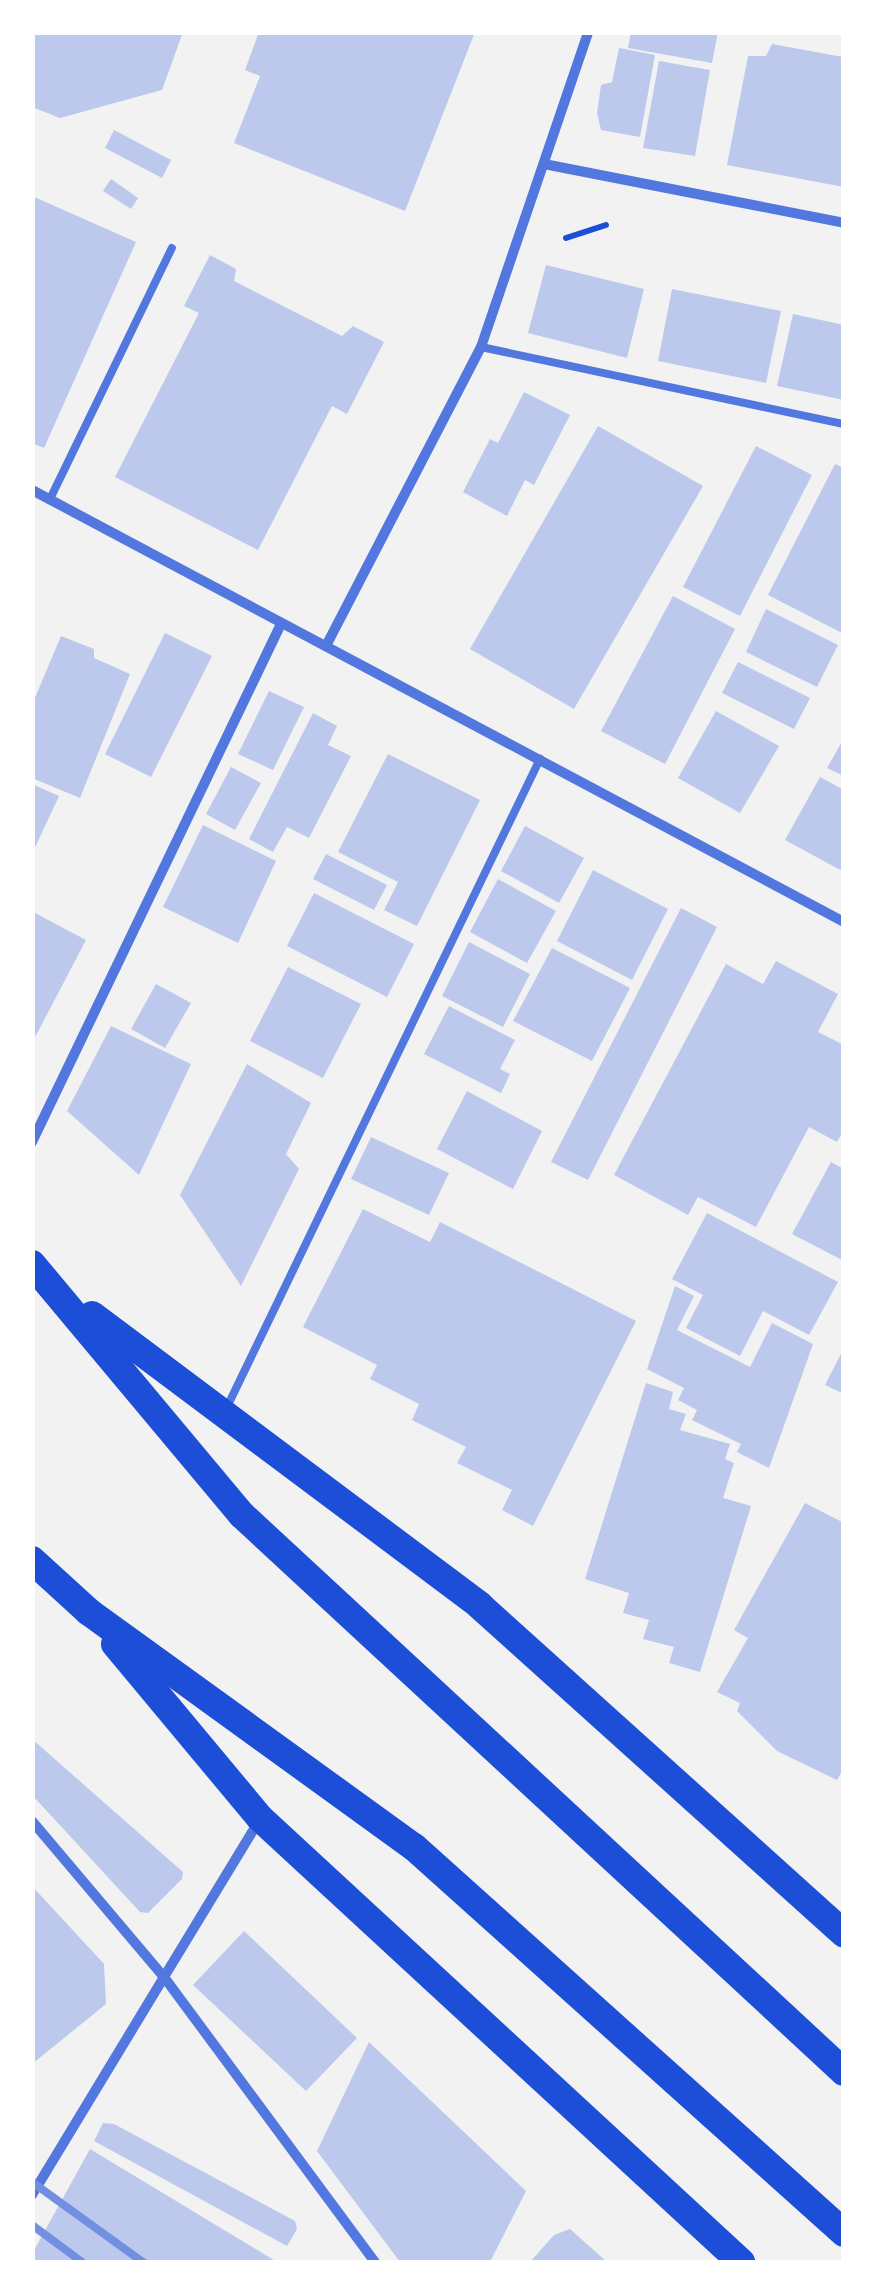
<!DOCTYPE html>
<html>
<head>
<meta charset="utf-8">
<style>
	body { margin:0 }
	#map { position:relative; width:876px; height:2295px; overflow:hidden; background:#f2f2f2; font-family:Figtree,sans-serif }
	div>[style] { position:absolute }
	[style*='--x'] { left:calc(var(--x)*1px); top:calc(var(--y)*1px); width:calc(var(--w)*1px); rotate:calc(var(--a)*1deg) }
	.building>* { inset:0; background:#bdc9ec }
	.path>* { height:6px; margin:-3px; padding:0 3px; transform-origin:3px; border-radius:3px; background:#1d4ed8 }
	.service>* { height:8px; margin:-4px; padding:0 4px; transform-origin:4px; border-radius:4px; background:#5277de }
	.minor>* { height:10px; margin:-5px; padding:0 5px; transform-origin:5px; border-radius:5px; background:#5277de }
	.trunk>* { height:28px; margin:-14px; padding:0 14px; transform-origin:14px; border-radius:14px; background:#1d4ed8 }
	.rail>* { height:8px; margin:-4px; padding:0 4px; transform-origin:4px; border-radius:4px; background:#7290e2 }
	span { translate:-50% -50%; white-space:nowrap; text-align:center; line-height:1.15; -webkit-text-stroke:8px #fff; paint-order:stroke }
	.frame { position:absolute; inset:0; border:35px solid #fff; pointer-events:none }
</style>
</head>
<body>
<div id="map">
	<div class="building">
		<i style="clip-path:polygon(32px 32px,183px 32px,162px 90px,60px 118px,32px 107px)"></i>
		<i style="clip-path:polygon(259px 32px,475px 32px,405px 211px,234px 143px,260px 76px,245px 70px)"></i>
		<i style="clip-path:polygon(631px 32px,718px 32px,712px 63px,628px 48px)"></i>
		<i style="clip-path:polygon(772px 44px,843px 57px,844px 187px,727px 165px,748px 56px,766px 56px)"></i>
		<i style="clip-path:polygon(619px 48px,655px 55px,640px 137px,601px 130px,597px 113px,601px 85px,612px 82px)"></i>
		<i style="clip-path:polygon(659px 61px,710px 70px,695px 156px,643px 148px)"></i>
		<i style="clip-path:polygon(114px 130px,171px 160px,162px 178px,105px 148px)"></i>
		<i style="clip-path:polygon(111px 179px,138px 198px,131px 209px,103px 191px)"></i>
		<i style="clip-path:polygon(32px 196px,136px 242px,44px 448px,32px 443px)"></i>
		<i style="clip-path:polygon(210px 255px,236px 269px,234px 281px,342px 336px,353px 326px,384px 342px,347px 414px,332px 406px,258px 550px,115px 477px,199px 313px,184px 306px)"></i>
		<i style="clip-path:polygon(546px 265px,644px 289px,627px 358px,528px 333px)"></i>
		<i style="clip-path:polygon(672px 289px,781px 311px,766px 383px,658px 361px)"></i>
		<i style="clip-path:polygon(793px 314px,844px 325px,844px 400px,777px 386px)"></i>
		<i style="clip-path:polygon(524px 392px,570px 415px,534px 485px,525px 480px,507px 516px,463px 492px,490px 439px,498px 443px)"></i>
		<i style="clip-path:polygon(598px 426px,703px 486px,574px 709px,470px 649px)"></i>
		<i style="clip-path:polygon(756px 446px,812px 475px,740px 616px,683px 587px)"></i>
		<i style="clip-path:polygon(835px 464px,844px 468px,844px 634px,768px 595px)"></i>
		<i style="clip-path:polygon(673px 596px,735px 629px,665px 764px,601px 731px)"></i>
		<i style="clip-path:polygon(766px 609px,838px 645px,817px 687px,746px 652px)"></i>
		<i style="clip-path:polygon(165px 633px,212px 656px,151px 777px,105px 754px)"></i>
		<i style="clip-path:polygon(61px 636px,94px 649px,94px 658px,130px 674px,80px 798px,32px 778px,32px 705px)"></i>
		<i style="clip-path:polygon(738px 662px,810px 698px,794px 729px,722px 693px)"></i>
		<i style="clip-path:polygon(269px 691px,304px 707px,273px 770px,238px 754px)"></i>
		<i style="clip-path:polygon(716px 711px,779px 746px,740px 813px,678px 778px)"></i>
		<i style="clip-path:polygon(313px 713px,337px 726px,328px 745px,351px 756px,309px 838px,287px 827px,273px 852px,249px 839px)"></i>
		<i style="clip-path:polygon(844px 738px,844px 776px,827px 768px)"></i>
		<i style="clip-path:polygon(388px 754px,480px 800px,417px 926px,384px 910px,398px 882px,338px 852px)"></i>
		<i style="clip-path:polygon(231px 767px,261px 783px,235px 830px,206px 814px)"></i>
		<i style="clip-path:polygon(820px 777px,844px 790px,844px 872px,785px 840px)"></i>
		<i style="clip-path:polygon(32px 784px,59px 796px,32px 854px)"></i>
		<i style="clip-path:polygon(203px 825px,276px 861px,238px 943px,163px 907px)"></i>
		<i style="clip-path:polygon(525px 826px,584px 858px,559px 903px,501px 871px)"></i>
		<i style="clip-path:polygon(326px 854px,387px 885px,374px 910px,313px 879px)"></i>
		<i style="clip-path:polygon(593px 870px,668px 909px,632px 980px,557px 941px)"></i>
		<i style="clip-path:polygon(498px 879px,556px 911px,527px 963px,470px 932px)"></i>
		<i style="clip-path:polygon(314px 893px,414px 944px,387px 997px,287px 946px)"></i>
		<i style="clip-path:polygon(681px 908px,717px 927px,588px 1180px,551px 1162px)"></i>
		<i style="clip-path:polygon(35px 913px,86px 940px,32px 1043px,32px 915px)"></i>
		<i style="clip-path:polygon(469px 942px,530px 974px,503px 1027px,442px 996px)"></i>
		<i style="clip-path:polygon(552px 948px,630px 988px,592px 1061px,513px 1021px)"></i>
		<i style="clip-path:polygon(776px 961px,838px 994px,818px 1032px,844px 1045px,844px 1129px,837px 1142px,809px 1127px,756px 1227px,698px 1197px,688px 1215px,614px 1175px,726px 964px,763px 984px)"></i>
		<i style="clip-path:polygon(288px 967px,361px 1004px,323px 1078px,250px 1041px)"></i>
		<i style="clip-path:polygon(156px 984px,191px 1003px,165px 1048px,131px 1029px)"></i>
		<i style="clip-path:polygon(449px 1006px,515px 1040px,500px 1069px,510px 1074px,501px 1093px,424px 1054px)"></i>
		<i style="clip-path:polygon(111px 1026px,191px 1064px,139px 1175px,67px 1111px)"></i>
		<i style="clip-path:polygon(247px 1064px,311px 1103px,286px 1154px,299px 1169px,241px 1286px,180px 1195px)"></i>
		<i style="clip-path:polygon(467px 1091px,542px 1131px,513px 1189px,437px 1149px)"></i>
		<i style="clip-path:polygon(371px 1137px,449px 1173px,429px 1215px,351px 1179px)"></i>
		<i style="clip-path:polygon(831px 1162px,844px 1169px,844px 1261px,792px 1234px)"></i>
		<i style="clip-path:polygon(363px 1209px,430px 1242px,440px 1222px,636px 1321px,533px 1526px,502px 1510px,512px 1490px,457px 1463px,466px 1447px,412px 1420px,419px 1404px,370px 1379px,377px 1365px,303px 1327px)"></i>
		<i style="clip-path:polygon(707px 1213px,838px 1282px,809px 1335px,763px 1311px,740px 1356px,686px 1328px,703px 1295px,672px 1279px)"></i>
		<i style="clip-path:polygon(675px 1286px,694px 1296px,677px 1330px,750px 1367px,772px 1323px,813px 1344px,769px 1468px,737px 1452px,741px 1444px,692px 1420px,697px 1410px,678px 1400px,684px 1388px,647px 1369px)"></i>
		<i style="clip-path:polygon(844px 1348px,844px 1394px,825px 1385px)"></i>
		<i style="clip-path:polygon(646px 1383px,673px 1392px,669px 1409px,686px 1414px,680px 1430px,730px 1444px,725px 1459px,734px 1463px,723px 1498px,751px 1506px,700px 1672px,669px 1663px,674px 1647px,643px 1639px,649px 1620px,623px 1613px,629px 1593px,585px 1579px)"></i>
		<i style="clip-path:polygon(805px 1503px,844px 1523px,844px 1768px,837px 1780px,777px 1751px,737px 1711px,740px 1703px,717px 1692px,748px 1638px,734px 1630px)"></i>
		<i style="clip-path:polygon(32px 1739px,183px 1872px,182px 1879px,148px 1913px,140px 1912px,32px 1795px)"></i>
		<i style="clip-path:polygon(32px 1886px,104px 1964px,106px 2004px,32px 2064px)"></i>
		<i style="clip-path:polygon(244px 1931px,357px 2038px,306px 2091px,193px 1985px)"></i>
		<i style="clip-path:polygon(369px 2042px,526px 2191px,490px 2262px,400px 2262px,317px 2151px)"></i>
		<i style="clip-path:polygon(103px 2123px,114px 2124px,295px 2221px,297px 2229px,287px 2246px,94px 2141px)"></i>
		<i style="clip-path:polygon(90px 2149px,277px 2262px,32px 2262px,32px 2254px)"></i>
		<i style="clip-path:polygon(570px 2229px,607px 2262px,530px 2262px,554px 2235px)"></i>
	</div>
	<div class="path">
		<i style="--x:566;--y:238;--w:42;--a:-18"></i>
	</div>
	<div class="service">
		<i style="--x:481;--y:347;--w:371;--a:12"></i>
		<i style="--x:50;--y:499;--w:279;--a:-64.1"></i>
		<i style="--x:227;--y:1407;--w:720;--a:-64.22"></i>
	</div>
	<div class="minor">
		<i style="--x:544;--y:164;--w:306;--a:11.1"></i>
		<i style="--x:32;--y:490;--w:920;--a:28.01"></i>
		<i style="--x:327;--y:644;--w:335;--a:-62.6"></i>
		<i style="--x:481;--y:347;--w:333;--a:-71.2"></i>
		<i style="--x:32;--y:1142;--w:575;--a:-64.33"></i>
		<i style="--x:32;--y:1821;--w:204;--a:49.8"></i>
		<i style="--x:164;--y:1977;--w:185;--a:-58.7"></i>
		<i style="--x:32;--y:2195;--w:255;--a:-58.8"></i>
		<i style="--x:164;--y:1977;--w:355;--a:53.5"></i>
	</div>
	<div class="trunk">
		<i style="--x:32;--y:1264;--w:327;--a:50.1"></i>
		<i style="--x:242;--y:1515;--w:820;--a:42.78"></i>
		<i style="--x:92;--y:1315;--w:484;--a:36.8"></i>
		<i style="--x:479;--y:1605;--w:491;--a:42"></i>
		<i style="--x:32;--y:1560;--w:77;--a:42.4"></i>
		<i style="--x:89;--y:1612;--w:401;--a:35.9"></i>
		<i style="--x:414;--y:1847;--w:578;--a:41.91"></i>
		<i style="--x:115;--y:1644;--w:226;--a:50.2"></i>
		<i style="--x:260;--y:1818;--w:655;--a:42.71"></i>
	</div>
	<div class="rail">
		<i style="--x:32;--y:2182;--w:137;--a:35.8"></i>
		<i style="--x:32;--y:2225;--w:62;--a:36.5"></i>
	</div>
	<div class="frame"></div>
</div>
</body>
</html>
